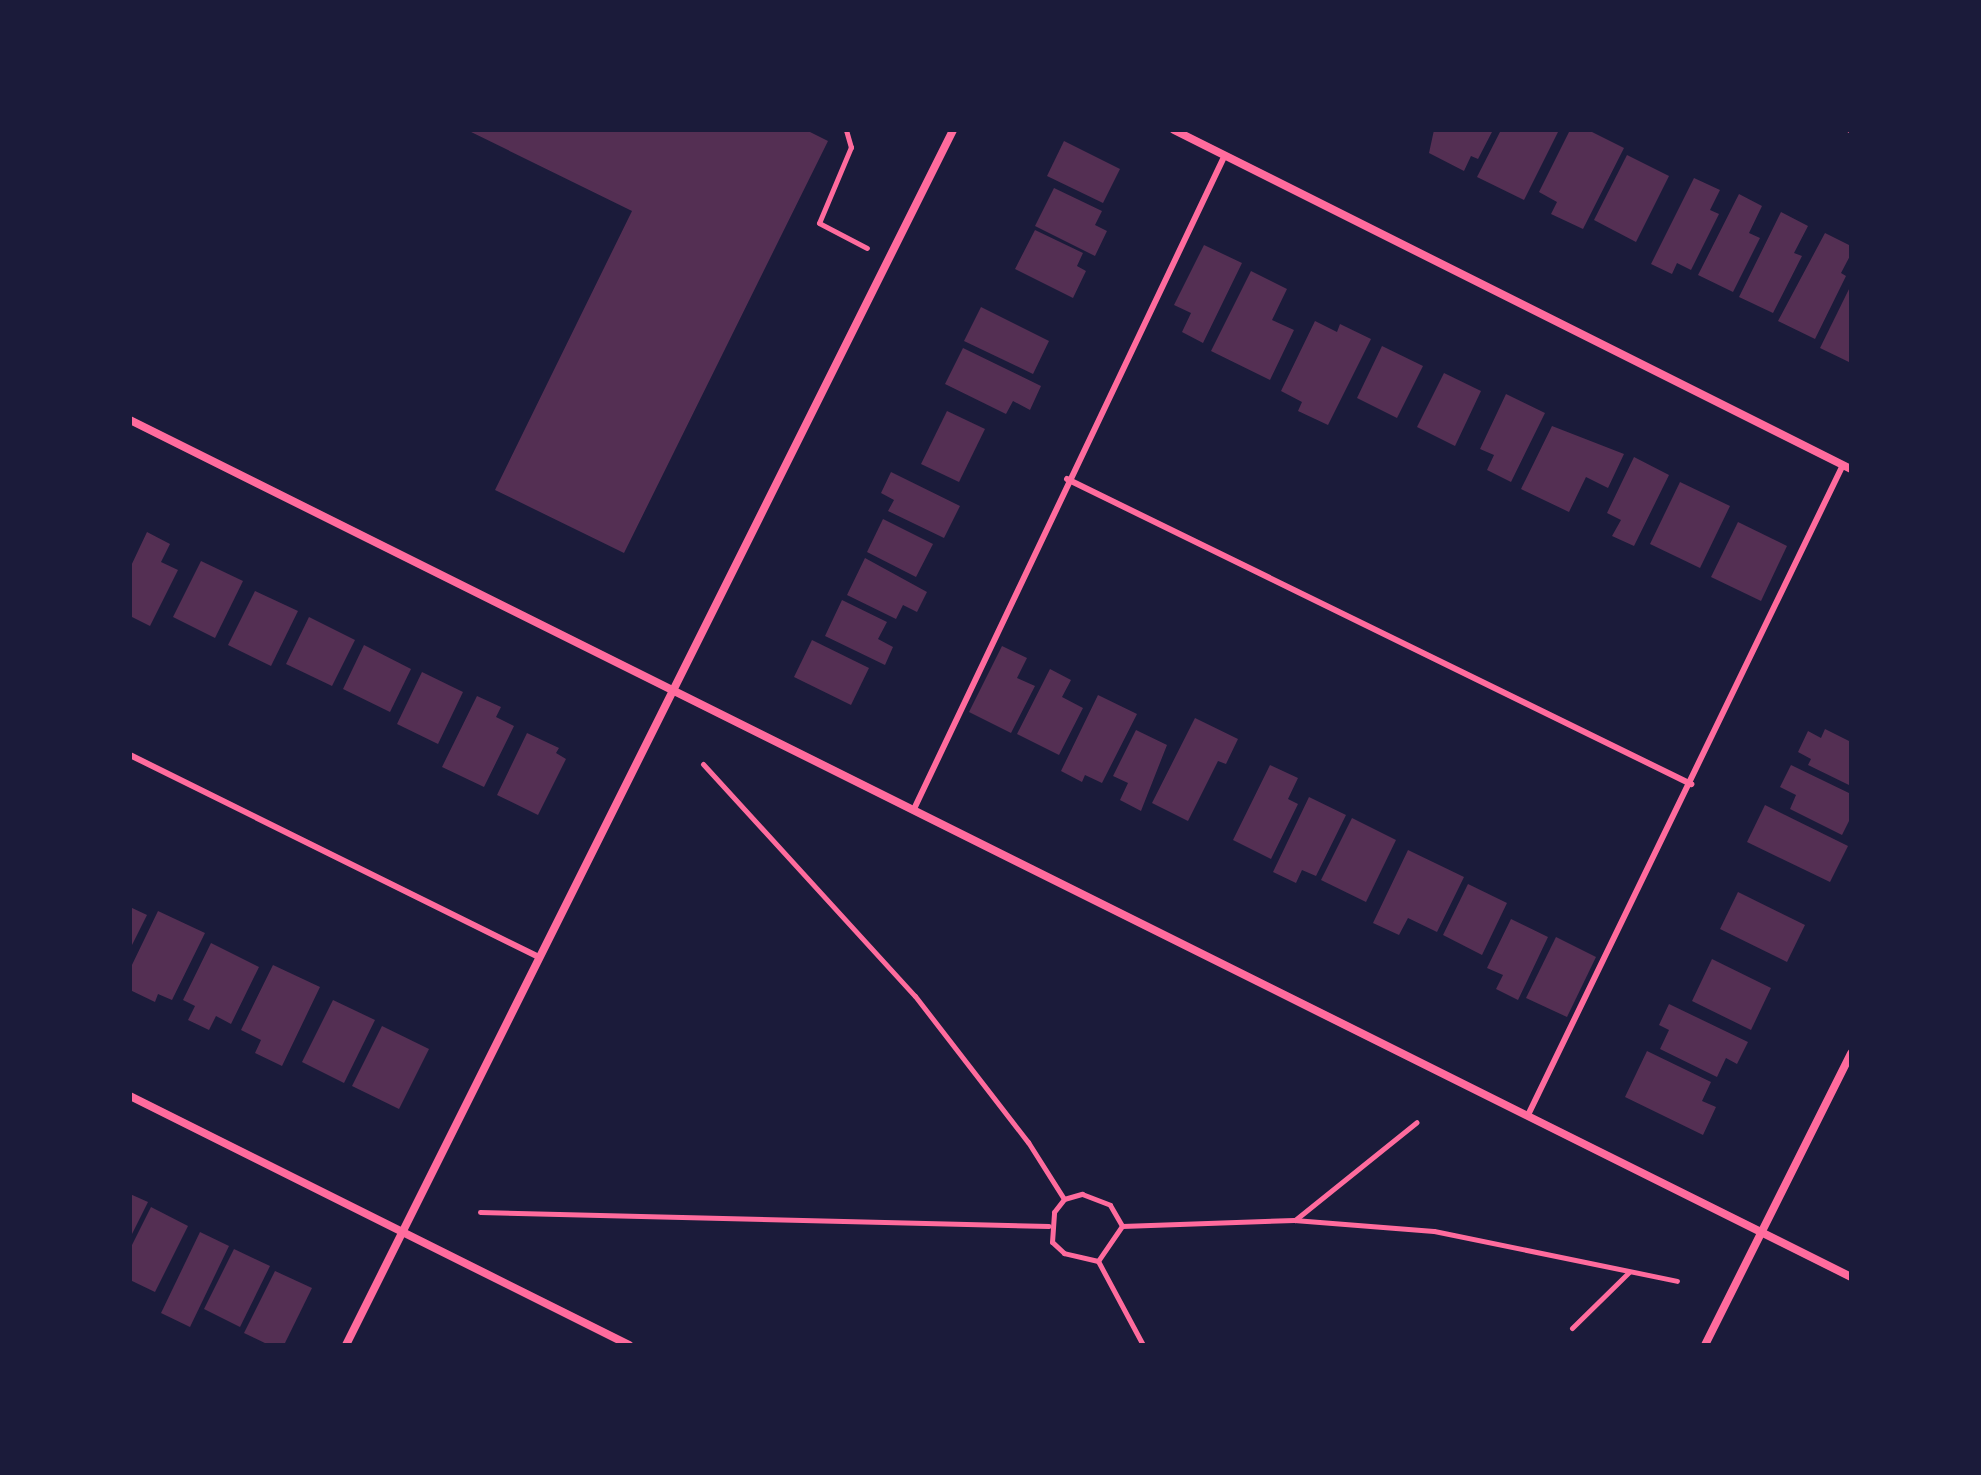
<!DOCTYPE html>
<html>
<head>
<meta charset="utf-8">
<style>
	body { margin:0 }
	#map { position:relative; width:1981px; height:1475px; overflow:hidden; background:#1b1b3a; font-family:"Public Sans",sans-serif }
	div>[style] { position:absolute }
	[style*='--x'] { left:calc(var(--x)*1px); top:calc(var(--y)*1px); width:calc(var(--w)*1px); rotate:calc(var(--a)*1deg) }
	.building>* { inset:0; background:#542f53 }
	.path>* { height:5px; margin:-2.5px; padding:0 2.5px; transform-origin:2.5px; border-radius:2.5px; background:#ff6b9d }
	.service>* { height:6px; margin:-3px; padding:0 3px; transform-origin:3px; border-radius:3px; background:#ff6b9d }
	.minor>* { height:8px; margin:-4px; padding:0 4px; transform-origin:4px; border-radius:4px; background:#ff6b9d }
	span { translate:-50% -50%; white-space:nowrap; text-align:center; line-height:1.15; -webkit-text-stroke:6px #1b1b3a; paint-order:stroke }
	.frame { position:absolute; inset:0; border:132px solid #1b1b3a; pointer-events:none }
</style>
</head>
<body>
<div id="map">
	<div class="building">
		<i style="clip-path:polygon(467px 130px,806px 130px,828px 141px,624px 553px,495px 490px,632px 211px)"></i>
		<i style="clip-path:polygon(1434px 130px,1493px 130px,1478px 159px,1471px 156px,1464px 171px,1429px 153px)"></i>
		<i style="clip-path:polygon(1501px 130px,1559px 130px,1524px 200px,1477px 177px)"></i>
		<i style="clip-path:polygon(1570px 130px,1588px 130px,1624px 148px,1583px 229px,1551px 214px,1557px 202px,1539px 192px)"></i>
		<i style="clip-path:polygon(1064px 141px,1120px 169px,1103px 203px,1047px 176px)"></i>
		<i style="clip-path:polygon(1627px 155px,1669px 176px,1636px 242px,1594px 220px)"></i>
		<i style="clip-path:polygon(1694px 178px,1720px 190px,1710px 210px,1719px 214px,1691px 270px,1677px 263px,1672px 274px,1651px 264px)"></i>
		<i style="clip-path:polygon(1054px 188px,1102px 211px,1095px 225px,1107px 231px,1095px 256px,1035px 226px)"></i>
		<i style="clip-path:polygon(1739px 194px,1762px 206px,1749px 233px,1760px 238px,1733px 292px,1698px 275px)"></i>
		<i style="clip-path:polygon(1781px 212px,1808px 226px,1794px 253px,1802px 256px,1773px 313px,1739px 297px)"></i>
		<i style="clip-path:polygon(1035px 230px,1083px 253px,1077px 266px,1086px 271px,1073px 298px,1015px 269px)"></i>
		<i style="clip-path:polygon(1825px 233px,1851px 246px,1851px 254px,1841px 273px,1846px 276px,1815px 339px,1778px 321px)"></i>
		<i style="clip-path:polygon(1204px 245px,1242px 263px,1203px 343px,1182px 332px,1191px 313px,1174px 305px)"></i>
		<i style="clip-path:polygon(1251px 271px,1287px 289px,1272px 320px,1294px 330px,1270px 380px,1211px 351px)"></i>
		<i style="clip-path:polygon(1851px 285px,1851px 363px,1820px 348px)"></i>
		<i style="clip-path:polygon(981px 307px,1049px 341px,1033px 374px,964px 341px)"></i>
		<i style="clip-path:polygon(1315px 321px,1337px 332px,1340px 324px,1371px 339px,1328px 425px,1298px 411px,1302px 402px,1281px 391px)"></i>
		<i style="clip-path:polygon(1382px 346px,1423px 366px,1397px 418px,1357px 398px)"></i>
		<i style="clip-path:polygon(963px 348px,1041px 386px,1030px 410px,1013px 401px,1006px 414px,945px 384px)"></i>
		<i style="clip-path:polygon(1444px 373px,1481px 391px,1455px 446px,1417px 427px)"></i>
		<i style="clip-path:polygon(1506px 394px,1545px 413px,1511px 482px,1487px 470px,1494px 455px,1480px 449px)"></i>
		<i style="clip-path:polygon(947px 411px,985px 429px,959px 482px,921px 464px)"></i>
		<i style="clip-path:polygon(1552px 426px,1624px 454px,1608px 488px,1586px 477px,1569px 512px,1521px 489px)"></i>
		<i style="clip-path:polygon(1634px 457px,1669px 475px,1634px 546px,1612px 536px,1621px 520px,1607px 513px)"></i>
		<i style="clip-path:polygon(891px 472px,960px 506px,944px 538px,888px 511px,894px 500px,881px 493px)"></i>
		<i style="clip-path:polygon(1680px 482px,1730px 506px,1700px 568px,1650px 544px)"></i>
		<i style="clip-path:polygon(883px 519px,933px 544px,916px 577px,867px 552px)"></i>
		<i style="clip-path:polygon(1738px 522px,1787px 546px,1761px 601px,1711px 577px)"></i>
		<i style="clip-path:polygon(147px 532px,170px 544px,161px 562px,178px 570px,150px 626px,130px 616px,130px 568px)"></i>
		<i style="clip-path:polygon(865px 558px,927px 592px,917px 612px,903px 605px,896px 619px,847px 595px)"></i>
		<i style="clip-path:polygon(201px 561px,243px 581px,215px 638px,173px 617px)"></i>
		<i style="clip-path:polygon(255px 591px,298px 611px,271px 666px,228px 645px)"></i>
		<i style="clip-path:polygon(842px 600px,887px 622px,878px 639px,893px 647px,885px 665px,825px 636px)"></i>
		<i style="clip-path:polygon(309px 617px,355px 640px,332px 686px,286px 664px)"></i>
		<i style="clip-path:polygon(812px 640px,869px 668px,851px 705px,794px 677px)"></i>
		<i style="clip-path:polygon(364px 645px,411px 669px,390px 712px,343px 689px)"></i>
		<i style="clip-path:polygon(1002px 646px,1027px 658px,1017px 678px,1035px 686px,1011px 733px,969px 712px)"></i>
		<i style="clip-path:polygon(1050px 669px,1071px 680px,1062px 697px,1083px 708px,1059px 755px,1017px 734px)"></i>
		<i style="clip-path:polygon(422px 672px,463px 692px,438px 744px,397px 724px)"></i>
		<i style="clip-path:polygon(1098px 695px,1137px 714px,1102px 783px,1085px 775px,1082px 782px,1061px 771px)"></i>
		<i style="clip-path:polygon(477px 696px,501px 707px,496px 717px,514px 726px,484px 787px,442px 767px)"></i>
		<i style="clip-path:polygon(1195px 718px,1238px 739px,1226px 764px,1218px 761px,1188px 821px,1152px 803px)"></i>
		<i style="clip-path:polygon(1825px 729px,1851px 742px,1851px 786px,1808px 765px,1811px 759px,1798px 752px,1808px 731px,1821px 738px)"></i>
		<i style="clip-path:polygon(1136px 730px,1167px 745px,1141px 811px,1120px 800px,1128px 783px,1113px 776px)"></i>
		<i style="clip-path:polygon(527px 733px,559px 748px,556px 753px,566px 759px,538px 815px,497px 795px)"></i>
		<i style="clip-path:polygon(1270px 765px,1298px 778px,1288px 799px,1298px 804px,1271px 859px,1233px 840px)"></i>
		<i style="clip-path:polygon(1791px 765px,1851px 794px,1851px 817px,1842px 835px,1790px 809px,1796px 795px,1780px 787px)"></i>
		<i style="clip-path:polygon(1309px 797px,1346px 815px,1316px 876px,1302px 870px,1296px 883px,1273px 872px)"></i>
		<i style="clip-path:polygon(1765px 805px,1848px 846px,1830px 882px,1747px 842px)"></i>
		<i style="clip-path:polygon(1352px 818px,1396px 840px,1366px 902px,1321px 880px)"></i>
		<i style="clip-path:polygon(1408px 850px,1464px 877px,1437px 932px,1408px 918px,1399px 935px,1373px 923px)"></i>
		<i style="clip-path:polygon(1468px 884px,1507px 903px,1482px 955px,1443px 935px)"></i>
		<i style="clip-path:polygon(1738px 892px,1805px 925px,1787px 962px,1720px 929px)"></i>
		<i style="clip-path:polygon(130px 907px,147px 915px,130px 949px)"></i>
		<i style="clip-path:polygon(158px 911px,205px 933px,172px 1000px,158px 994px,155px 1002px,130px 990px,130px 969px)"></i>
		<i style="clip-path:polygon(1511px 919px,1548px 937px,1518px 1000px,1496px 989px,1503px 975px,1487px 968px)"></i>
		<i style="clip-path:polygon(1556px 937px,1596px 957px,1567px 1017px,1526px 998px)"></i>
		<i style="clip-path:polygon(211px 943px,259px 967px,231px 1024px,216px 1016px,209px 1030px,188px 1020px,195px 1006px,183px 1000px)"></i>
		<i style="clip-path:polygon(1712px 959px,1771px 988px,1751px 1030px,1692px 1001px)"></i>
		<i style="clip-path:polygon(273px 965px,320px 987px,282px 1066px,255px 1053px,261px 1040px,241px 1030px)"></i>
		<i style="clip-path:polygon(333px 1000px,375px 1020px,344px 1083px,302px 1062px)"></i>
		<i style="clip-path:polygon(1669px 1004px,1748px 1042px,1737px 1064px,1726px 1058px,1717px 1077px,1660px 1049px,1669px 1030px,1659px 1025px)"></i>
		<i style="clip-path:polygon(382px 1026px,429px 1049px,399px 1109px,352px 1086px)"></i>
		<i style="clip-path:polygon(1647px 1051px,1711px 1082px,1702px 1101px,1716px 1107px,1703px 1135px,1625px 1097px)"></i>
		<i style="clip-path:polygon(130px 1194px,148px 1202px,130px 1238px)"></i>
		<i style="clip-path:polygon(151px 1207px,188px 1226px,155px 1292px,130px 1280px,130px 1249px)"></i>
		<i style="clip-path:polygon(200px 1232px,229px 1246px,190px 1327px,161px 1313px)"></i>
		<i style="clip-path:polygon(234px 1249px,270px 1266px,240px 1327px,204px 1309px)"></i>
		<i style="clip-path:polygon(275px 1271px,312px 1288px,284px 1345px,269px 1345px,244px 1333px)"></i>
	</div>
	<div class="path">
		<i style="--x:846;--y:130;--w:18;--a:74"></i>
		<i style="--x:851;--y:147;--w:82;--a:112.8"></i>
		<i style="--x:819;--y:223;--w:54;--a:27.5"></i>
		<i style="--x:703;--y:764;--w:314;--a:47.6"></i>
		<i style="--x:915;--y:996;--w:185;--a:52.3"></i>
		<i style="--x:1028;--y:1142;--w:67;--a:57.7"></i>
		<i style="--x:1082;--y:1194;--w:30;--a:21"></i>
		<i style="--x:1110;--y:1205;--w:24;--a:60"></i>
		<i style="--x:1122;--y:1226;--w:42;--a:124.4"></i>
		<i style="--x:1098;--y:1261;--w:35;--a:-167"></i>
		<i style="--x:1064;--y:1253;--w:16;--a:-137"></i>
		<i style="--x:1052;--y:1242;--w:30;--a:-86"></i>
		<i style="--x:1054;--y:1212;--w:16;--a:-52"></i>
		<i style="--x:1064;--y:1199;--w:19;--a:-16"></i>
		<i style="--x:480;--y:1212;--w:569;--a:1.41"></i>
		<i style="--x:1295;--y:1220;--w:156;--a:-38.8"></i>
		<i style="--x:1122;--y:1226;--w:172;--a:-2"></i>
		<i style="--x:1294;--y:1220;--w:140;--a:4.5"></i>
		<i style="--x:1434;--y:1231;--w:248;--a:11.6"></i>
		<i style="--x:1098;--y:1261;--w:95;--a:61.8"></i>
		<i style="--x:1572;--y:1328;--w:80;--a:-44.5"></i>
	</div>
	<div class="service">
		<i style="--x:1850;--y:130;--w:1;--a:0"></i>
		<i style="--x:1067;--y:479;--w:695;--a:26.05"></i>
		<i style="--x:130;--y:755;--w:456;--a:26.3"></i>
		<i style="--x:914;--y:809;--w:724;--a:-64.57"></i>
		<i style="--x:1529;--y:1113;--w:720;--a:-64.15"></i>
	</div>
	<div class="minor">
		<i style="--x:1174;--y:130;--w:757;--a:26.6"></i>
		<i style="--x:130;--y:420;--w:1923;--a:26.47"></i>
		<i style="--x:130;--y:1096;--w:558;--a:26.52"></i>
		<i style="--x:346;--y:1345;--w:1358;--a:-63.45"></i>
		<i style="--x:1705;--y:1345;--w:326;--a:-63.4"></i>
	</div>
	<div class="frame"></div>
</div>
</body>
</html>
